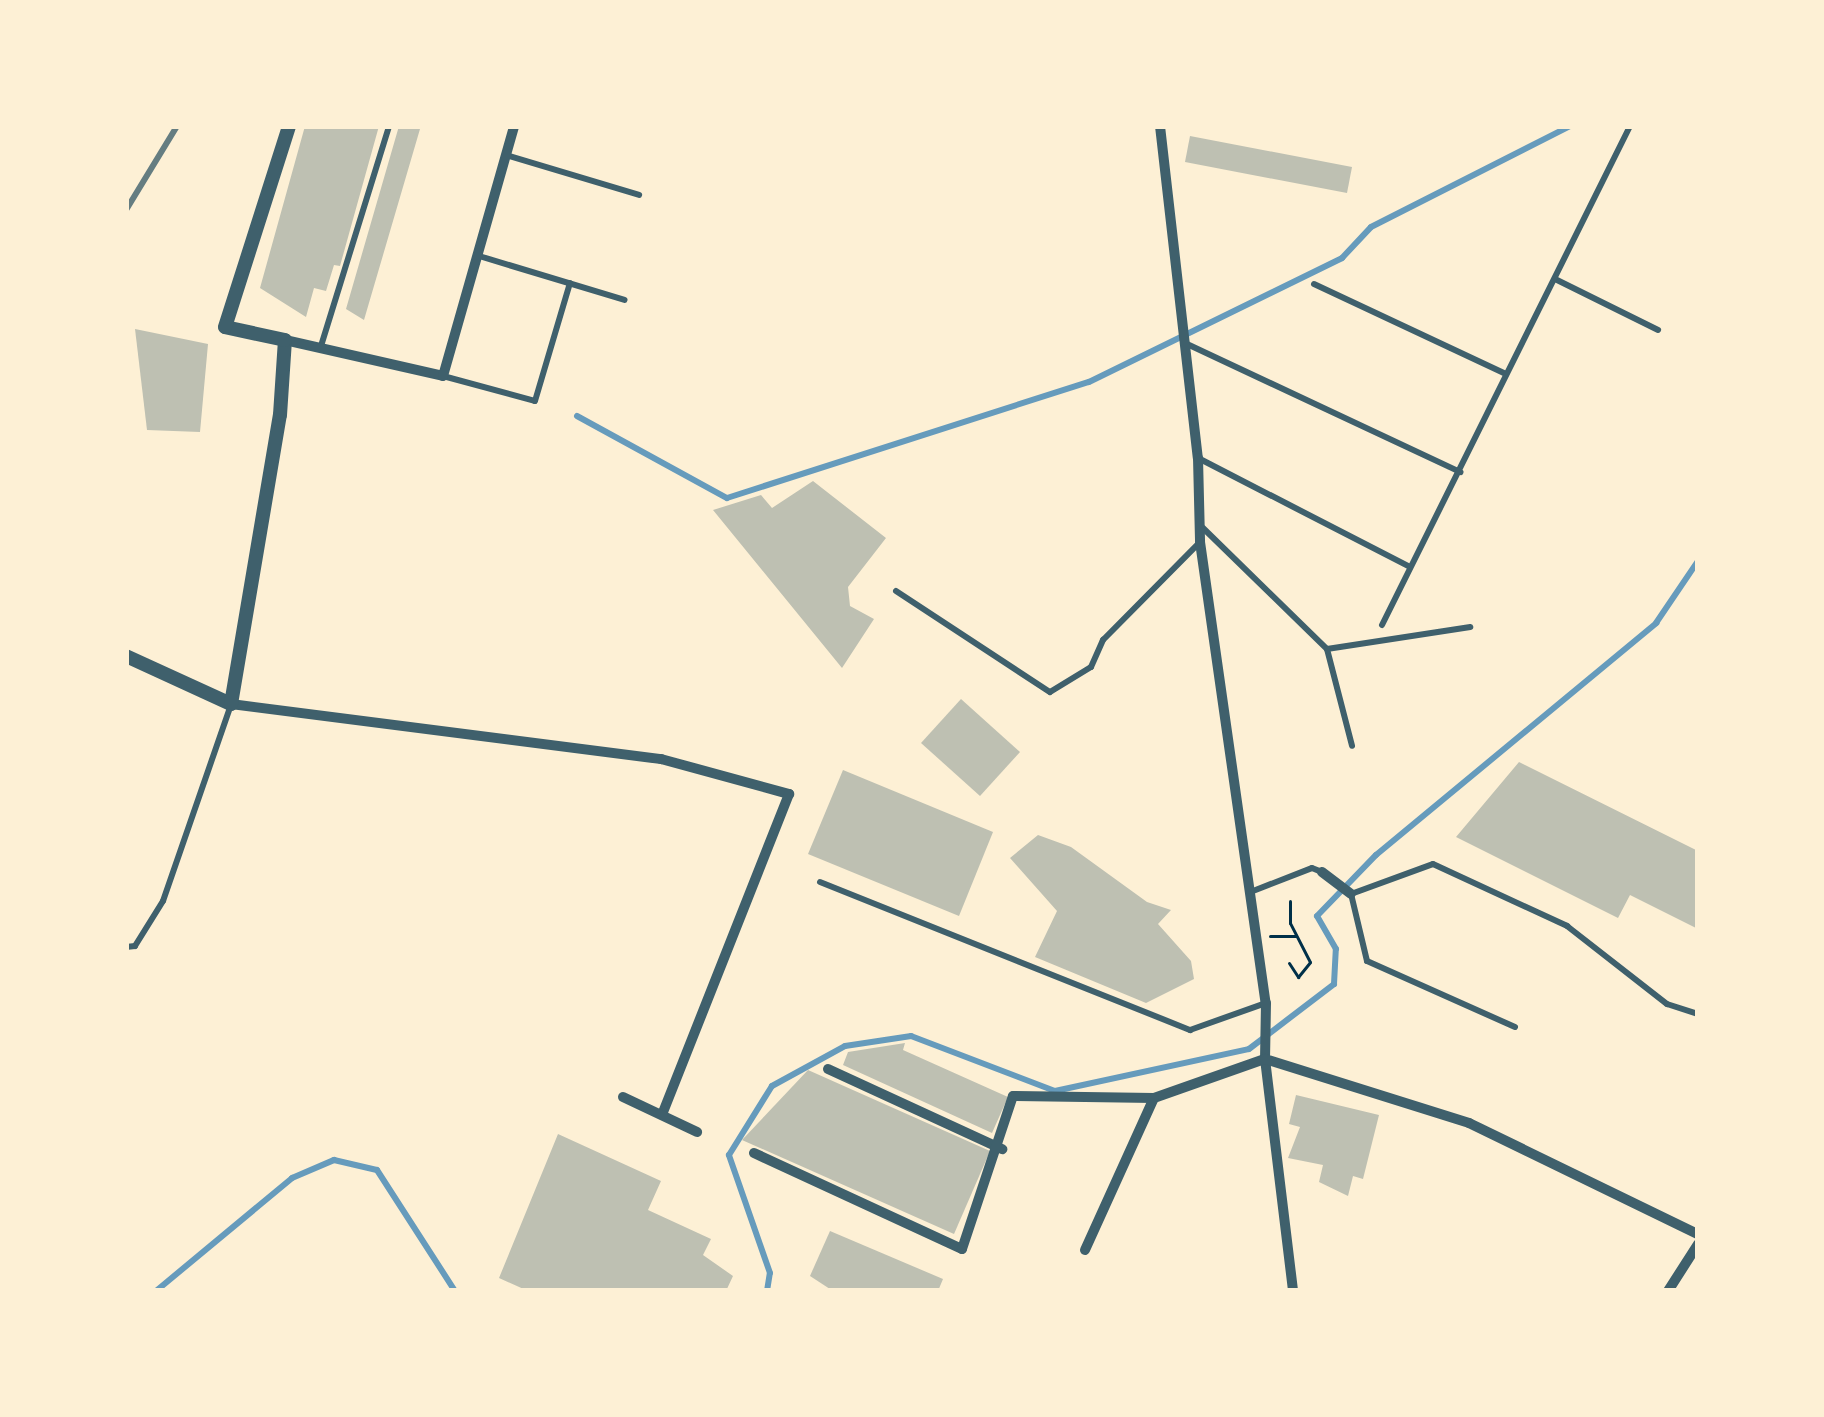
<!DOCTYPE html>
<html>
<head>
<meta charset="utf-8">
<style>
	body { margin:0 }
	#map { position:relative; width:1824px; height:1417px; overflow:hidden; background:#fdf0d5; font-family:"PT Sans",sans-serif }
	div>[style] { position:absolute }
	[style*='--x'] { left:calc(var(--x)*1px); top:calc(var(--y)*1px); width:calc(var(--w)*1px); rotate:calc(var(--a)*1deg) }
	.stream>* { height:6px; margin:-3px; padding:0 3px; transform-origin:3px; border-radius:3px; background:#669bbc }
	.building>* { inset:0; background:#bec0b2 }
	.path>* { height:3px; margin:-1.5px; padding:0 1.5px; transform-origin:1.5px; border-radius:1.5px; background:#003049 }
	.service>* { height:6px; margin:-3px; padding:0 3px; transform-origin:3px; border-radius:3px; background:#3f606c }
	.minor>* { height:10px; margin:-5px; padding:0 5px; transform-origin:5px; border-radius:5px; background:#3f606c }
	.tertiary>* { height:14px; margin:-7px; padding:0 7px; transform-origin:7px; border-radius:7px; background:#3f606c }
	.rail>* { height:6px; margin:-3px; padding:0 3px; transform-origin:3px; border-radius:3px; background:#657d81 }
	span { translate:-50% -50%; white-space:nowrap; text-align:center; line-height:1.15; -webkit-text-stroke:12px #fdf0d5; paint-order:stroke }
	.frame { position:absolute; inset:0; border:129px solid #fdf0d5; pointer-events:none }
</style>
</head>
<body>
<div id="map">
	<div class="stream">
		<i style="--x:577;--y:416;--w:171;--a:28.7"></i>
		<i style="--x:727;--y:498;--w:380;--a:-17.8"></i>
		<i style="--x:1089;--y:382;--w:282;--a:-26.1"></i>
		<i style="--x:1342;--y:258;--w:42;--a:-46.9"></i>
		<i style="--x:1371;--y:227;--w:223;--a:-26.9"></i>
		<i style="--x:156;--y:1291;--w:177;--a:-39.7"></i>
		<i style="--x:292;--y:1178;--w:46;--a:-23.2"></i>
		<i style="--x:334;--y:1160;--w:44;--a:13.1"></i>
		<i style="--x:377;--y:1170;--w:144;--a:57.2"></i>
		<i style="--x:767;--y:1291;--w:18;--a:-81"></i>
		<i style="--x:770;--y:1273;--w:125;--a:-109.2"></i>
		<i style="--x:729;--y:1155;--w:81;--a:-58.1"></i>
		<i style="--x:772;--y:1086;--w:83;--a:-28.7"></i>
		<i style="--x:845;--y:1046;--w:67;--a:-8.6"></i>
		<i style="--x:911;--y:1036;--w:154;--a:20.9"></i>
		<i style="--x:1055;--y:1091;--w:198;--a:-12.2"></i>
		<i style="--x:1249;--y:1049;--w:107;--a:-37.4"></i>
		<i style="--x:1334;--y:984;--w:35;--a:-87"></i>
		<i style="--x:1336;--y:949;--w:38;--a:-120"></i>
		<i style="--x:1317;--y:916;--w:85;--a:-46"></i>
		<i style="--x:1376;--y:855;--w:364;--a:-39.6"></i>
		<i style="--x:1656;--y:623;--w:75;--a:-55.9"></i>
	</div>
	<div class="building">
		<i style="clip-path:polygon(305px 126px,379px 126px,340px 266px,334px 265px,326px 291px,314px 288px,306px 317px,260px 288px)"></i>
		<i style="clip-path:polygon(399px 126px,433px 126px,420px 129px,364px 320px,346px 309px)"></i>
		<i style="clip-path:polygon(1190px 136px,1352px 167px,1347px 193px,1185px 162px)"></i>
		<i style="clip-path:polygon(135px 329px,208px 344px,200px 432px,147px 430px)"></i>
		<i style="clip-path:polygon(813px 481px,886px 538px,848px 587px,850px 606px,874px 619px,842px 668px,713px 510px,761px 495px,772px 508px)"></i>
		<i style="clip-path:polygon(961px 699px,1020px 752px,980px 796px,921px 743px)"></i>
		<i style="clip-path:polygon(1519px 762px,1698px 851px,1698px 929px,1630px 895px,1618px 918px,1456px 837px)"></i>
		<i style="clip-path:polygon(843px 770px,993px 832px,959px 916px,808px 854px)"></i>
		<i style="clip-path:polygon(1038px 835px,1071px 847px,1147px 902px,1171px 910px,1158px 924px,1191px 961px,1194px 979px,1146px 1003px,1035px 957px,1057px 911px,1010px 858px)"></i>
		<i style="clip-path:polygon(905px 1043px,903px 1050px,1008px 1097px,992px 1133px,843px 1065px,848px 1052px)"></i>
		<i style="clip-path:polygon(808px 1070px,990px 1151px,954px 1234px,742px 1140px)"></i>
		<i style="clip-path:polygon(1296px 1095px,1379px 1115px,1363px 1179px,1353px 1176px,1348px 1196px,1319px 1182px,1323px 1165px,1288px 1158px,1300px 1127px,1289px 1124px)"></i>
		<i style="clip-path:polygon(558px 1134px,661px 1181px,648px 1210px,711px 1239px,703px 1255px,733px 1276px,726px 1291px,528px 1291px,499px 1278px)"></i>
		<i style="clip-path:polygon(830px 1231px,943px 1279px,938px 1291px,833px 1291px,810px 1276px)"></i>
	</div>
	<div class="path">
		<i style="--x:1270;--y:936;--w:26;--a:0"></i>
		<i style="--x:1289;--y:963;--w:17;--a:57"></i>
		<i style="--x:1298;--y:977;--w:19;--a:-51"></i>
		<i style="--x:1310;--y:962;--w:44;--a:-117.1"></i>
		<i style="--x:1290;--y:923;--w:22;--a:-90"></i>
	</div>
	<div class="service">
		<i style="--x:506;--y:155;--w:139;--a:16.7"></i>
		<i style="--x:479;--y:256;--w:152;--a:16.8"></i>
		<i style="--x:1555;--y:279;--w:115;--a:26.3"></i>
		<i style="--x:1314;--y:284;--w:212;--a:25.1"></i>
		<i style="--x:1187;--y:344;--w:302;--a:25.1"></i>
		<i style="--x:321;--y:346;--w:230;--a:-72.8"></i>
		<i style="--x:443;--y:376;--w:95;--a:15.2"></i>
		<i style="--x:535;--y:401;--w:123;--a:-73.5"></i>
		<i style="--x:1200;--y:459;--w:236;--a:27.2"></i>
		<i style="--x:1203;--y:528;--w:173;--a:44.3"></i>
		<i style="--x:1327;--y:649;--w:145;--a:-8.7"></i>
		<i style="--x:896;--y:591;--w:184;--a:33.3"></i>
		<i style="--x:1050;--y:692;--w:48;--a:-31.4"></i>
		<i style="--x:1091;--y:667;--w:30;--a:-66"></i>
		<i style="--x:1103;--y:640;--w:136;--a:-45.3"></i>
		<i style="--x:1382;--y:625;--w:557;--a:-63.57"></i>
		<i style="--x:1327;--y:649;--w:100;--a:75.5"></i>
		<i style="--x:820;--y:882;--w:399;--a:21.8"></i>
		<i style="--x:1190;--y:1030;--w:81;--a:-19.6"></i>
		<i style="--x:1253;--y:891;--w:63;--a:-21.3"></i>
		<i style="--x:1312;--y:868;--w:11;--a:22"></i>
		<i style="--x:126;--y:947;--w:9;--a:-6"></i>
		<i style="--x:135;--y:946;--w:53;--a:-58.1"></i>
		<i style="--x:163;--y:901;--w:204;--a:-70.9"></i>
		<i style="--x:1515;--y:1027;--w:162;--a:-156"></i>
		<i style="--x:1367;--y:961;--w:69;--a:-103.4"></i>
		<i style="--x:1351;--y:894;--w:87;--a:-20.1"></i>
		<i style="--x:1433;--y:864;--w:148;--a:24.8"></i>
		<i style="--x:1567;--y:926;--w:127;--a:38"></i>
		<i style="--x:1667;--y:1004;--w:33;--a:18"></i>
	</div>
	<div class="minor">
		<i style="--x:1160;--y:126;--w:334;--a:83.5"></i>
		<i style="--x:1198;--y:458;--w:84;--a:88.6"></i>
		<i style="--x:1200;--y:542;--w:466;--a:81.9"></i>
		<i style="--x:1266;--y:1003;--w:56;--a:91"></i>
		<i style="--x:1265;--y:1059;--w:234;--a:83.1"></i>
		<i style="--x:285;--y:340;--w:162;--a:12.8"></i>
		<i style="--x:443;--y:376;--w:260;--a:-74.1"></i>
		<i style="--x:231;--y:704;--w:434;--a:7.3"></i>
		<i style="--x:661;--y:759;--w:133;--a:15.3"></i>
		<i style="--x:789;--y:794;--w:345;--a:111.6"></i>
		<i style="--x:1322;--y:872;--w:36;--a:37"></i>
		<i style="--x:828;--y:1069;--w:192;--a:24.7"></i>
		<i style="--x:623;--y:1097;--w:82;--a:25.3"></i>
		<i style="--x:754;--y:1153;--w:229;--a:24.8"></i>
		<i style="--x:962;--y:1249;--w:161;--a:-71.6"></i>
		<i style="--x:1013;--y:1096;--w:141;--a:0.8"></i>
		<i style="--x:1154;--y:1098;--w:118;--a:-19.4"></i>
		<i style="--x:1265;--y:1059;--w:214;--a:17.4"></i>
		<i style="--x:1469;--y:1123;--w:254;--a:25.9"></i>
		<i style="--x:1085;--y:1250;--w:167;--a:-65.6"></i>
		<i style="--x:1668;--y:1291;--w:56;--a:-57.4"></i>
	</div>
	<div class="tertiary">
		<i style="--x:126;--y:656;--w:115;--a:24.6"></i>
		<i style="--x:231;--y:704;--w:293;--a:-80.4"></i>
		<i style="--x:280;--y:415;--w:75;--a:-86.2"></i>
		<i style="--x:285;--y:340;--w:61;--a:-167.8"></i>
		<i style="--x:225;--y:327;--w:211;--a:-72.3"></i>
	</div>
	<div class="rail">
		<i style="--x:126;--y:210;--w:98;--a:-58.7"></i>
	</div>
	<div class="frame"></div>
</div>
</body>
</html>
